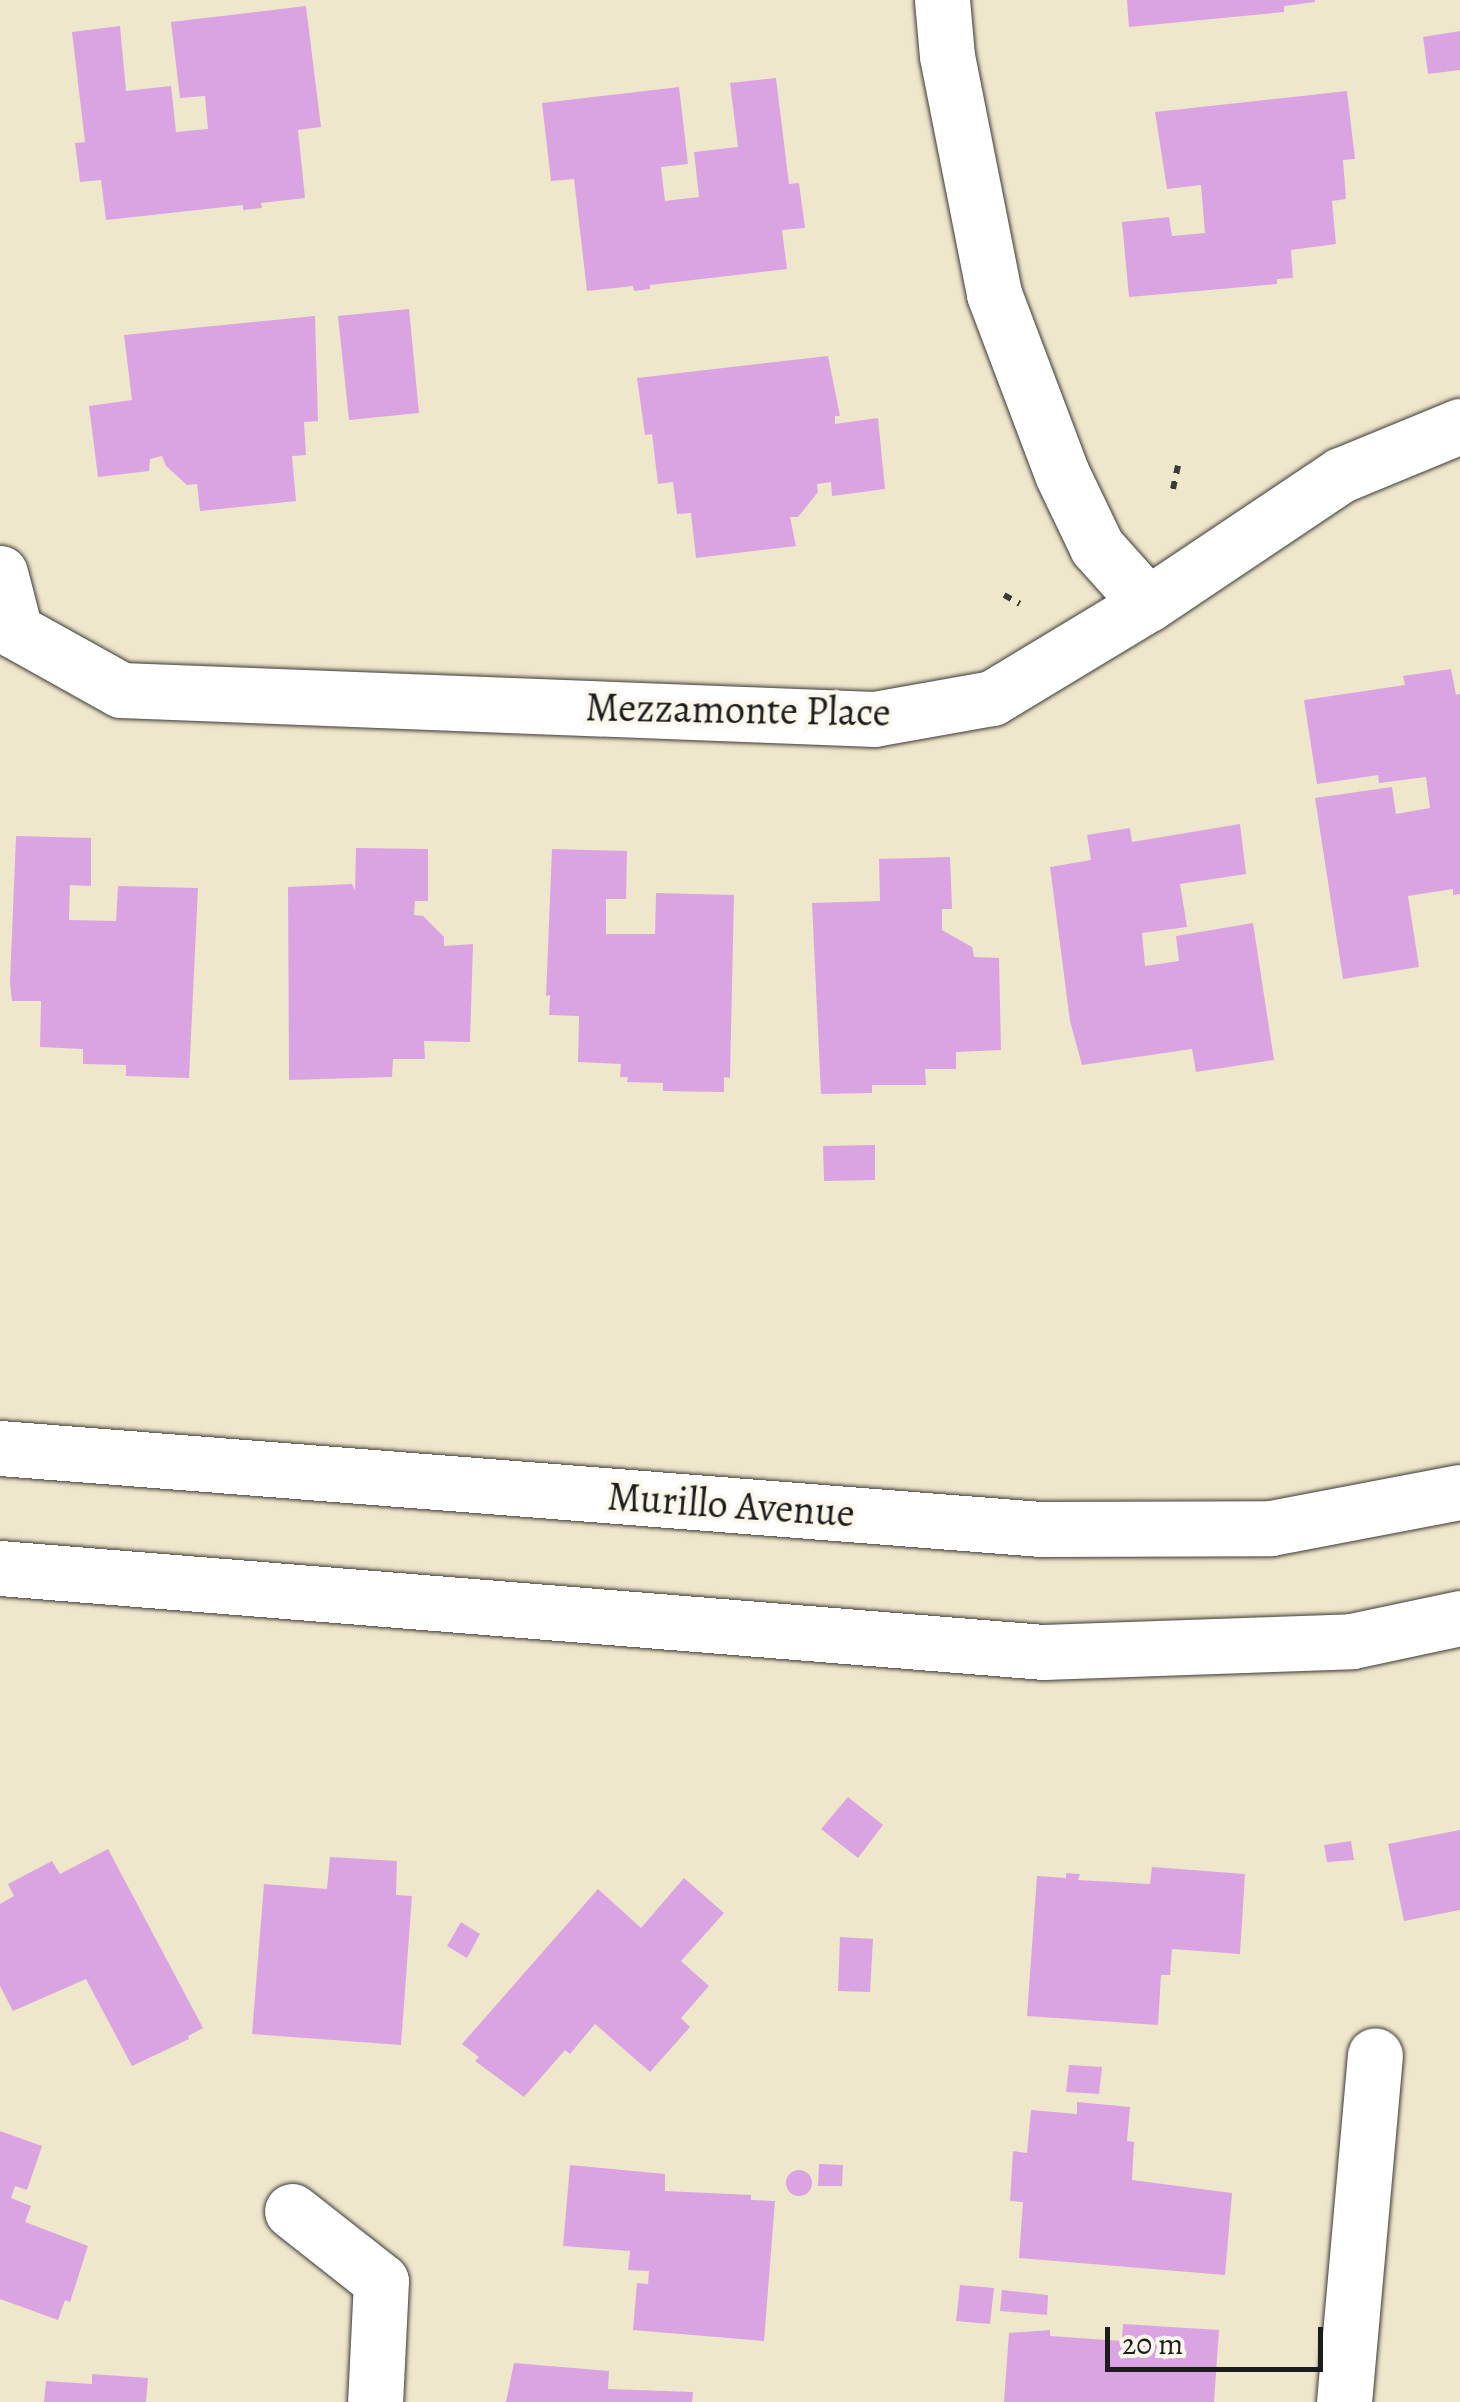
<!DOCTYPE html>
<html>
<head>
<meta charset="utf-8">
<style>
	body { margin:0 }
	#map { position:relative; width:1460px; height:2402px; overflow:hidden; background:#efe7cc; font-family:Alegreya,serif }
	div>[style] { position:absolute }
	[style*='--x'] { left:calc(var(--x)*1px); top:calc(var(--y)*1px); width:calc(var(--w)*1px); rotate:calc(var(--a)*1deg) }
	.building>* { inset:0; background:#daa4e2 }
	.round { border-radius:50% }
	.path>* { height:6px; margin-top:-3px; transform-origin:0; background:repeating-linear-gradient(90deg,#3c3a36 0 8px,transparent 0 16px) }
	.roads { filter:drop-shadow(0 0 2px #3c3a36) drop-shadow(0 0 2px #3c3a36) }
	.minor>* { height:55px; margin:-27.5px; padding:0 27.5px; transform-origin:27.5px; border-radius:27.5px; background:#fff }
	.secondary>* { height:55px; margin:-27.5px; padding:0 27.5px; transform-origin:27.5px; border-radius:27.5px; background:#fff }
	span { translate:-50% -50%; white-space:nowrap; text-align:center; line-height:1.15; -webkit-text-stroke:8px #fbf7ec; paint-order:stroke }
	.street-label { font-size:40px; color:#1c1c1c }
	.scale { position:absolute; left:1105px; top:2327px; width:218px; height:45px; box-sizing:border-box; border:5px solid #1c1c1c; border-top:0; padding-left:12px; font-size:30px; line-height:35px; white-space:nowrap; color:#1c1c1c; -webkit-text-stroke:8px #fbf7ec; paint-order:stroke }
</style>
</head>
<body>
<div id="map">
	<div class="building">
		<i style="clip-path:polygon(1127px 0,1315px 0,1315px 2px,1284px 6px,1284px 12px,1129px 27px)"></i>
		<i style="clip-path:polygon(306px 6px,321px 127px,298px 130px,305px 198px,261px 203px,262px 208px,243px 210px,243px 205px,106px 220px,101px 180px,80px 182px,75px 143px,85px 142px,72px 32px,120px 26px,126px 91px,171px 86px,176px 132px,208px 129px,205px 96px,180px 98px,171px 22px)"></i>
		<i style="clip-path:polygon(1460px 31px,1460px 70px,1428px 74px,1423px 37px)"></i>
		<i style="clip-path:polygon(776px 78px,789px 184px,799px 183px,805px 228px,782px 230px,787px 269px,650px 285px,650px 289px,634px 291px,633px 286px,587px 291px,574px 179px,551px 181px,542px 103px,679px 87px,688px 164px,661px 167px,665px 201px,699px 197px,694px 152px,738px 147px,730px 83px)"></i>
		<i style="clip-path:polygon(1347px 91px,1355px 159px,1343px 160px,1346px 199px,1332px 201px,1336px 244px,1291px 250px,1293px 278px,1277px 279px,1277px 284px,1129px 297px,1122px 222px,1169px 217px,1172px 236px,1205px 233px,1201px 185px,1167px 189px,1155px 112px)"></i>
		<i style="clip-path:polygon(409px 309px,419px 413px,349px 420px,338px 316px)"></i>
		<i style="clip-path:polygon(315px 316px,318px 421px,304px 422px,306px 455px,292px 456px,296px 501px,200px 511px,197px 484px,187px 485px,166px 466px,162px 456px,150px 459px,149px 471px,98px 477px,89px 406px,132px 400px,124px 335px)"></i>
		<i style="clip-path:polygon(828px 356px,840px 416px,835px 416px,835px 424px,878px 418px,885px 489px,832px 496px,831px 482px,817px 484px,818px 492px,798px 517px,790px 517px,796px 546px,696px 558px,691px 513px,677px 514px,673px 482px,658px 484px,652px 434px,645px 435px,637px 378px)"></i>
		<i style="clip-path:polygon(1451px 669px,1456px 695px,1460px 694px,1460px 894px,1453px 895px,1453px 889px,1408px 896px,1419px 967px,1343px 979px,1315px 798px,1392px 787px,1396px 814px,1430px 808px,1426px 777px,1379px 783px,1378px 775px,1317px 784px,1304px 700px,1405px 685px,1403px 676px)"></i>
		<i style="clip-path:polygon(1240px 824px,1246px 874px,1180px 884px,1187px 927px,1142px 933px,1145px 966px,1179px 961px,1176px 936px,1253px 923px,1274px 1060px,1196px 1072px,1192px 1049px,1082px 1065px,1070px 1021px,1050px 867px,1091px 860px,1087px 835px,1130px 828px,1132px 842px)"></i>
		<i style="clip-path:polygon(16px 836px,91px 838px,91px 886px,70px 885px,69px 920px,116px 921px,118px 886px,198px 888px,189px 1078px,126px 1076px,126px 1065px,83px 1064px,83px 1049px,40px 1047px,41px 1001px,12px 1001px,10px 982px)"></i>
		<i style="clip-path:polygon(356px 848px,428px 849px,428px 901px,415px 901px,414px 915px,423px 916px,444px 937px,444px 946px,473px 944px,470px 1042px,424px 1041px,425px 1059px,393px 1059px,392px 1077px,289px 1080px,288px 887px,352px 884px,355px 890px)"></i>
		<i style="clip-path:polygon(552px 849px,627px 851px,626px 899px,606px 899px,606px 934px,655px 934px,656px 893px,734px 895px,730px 1078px,724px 1077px,724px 1092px,663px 1091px,663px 1083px,627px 1082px,628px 1077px,620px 1077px,621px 1064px,578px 1062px,579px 1016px,549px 1015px,550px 995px,546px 996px)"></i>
		<i style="clip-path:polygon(950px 857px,952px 909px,942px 909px,942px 930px,972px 947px,974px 957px,999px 958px,1001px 1050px,956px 1052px,956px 1069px,925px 1069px,926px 1085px,872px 1085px,872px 1093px,821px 1094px,812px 903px,880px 901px,879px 859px)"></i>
		<i style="clip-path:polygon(875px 1145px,875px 1180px,824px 1181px,823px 1146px)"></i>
		<i style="clip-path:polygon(848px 1797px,883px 1825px,858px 1858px,821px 1829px)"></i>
		<i style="clip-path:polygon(1460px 1830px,1460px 1910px,1404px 1921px,1388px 1844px)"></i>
		<i style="clip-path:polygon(1351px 1841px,1354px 1860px,1327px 1862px,1324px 1845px)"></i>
		<i style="clip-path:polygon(108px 1849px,203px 2028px,188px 2036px,189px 2039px,132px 2066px,86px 1979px,13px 2011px,0 1986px,0 1904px,14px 1896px,8px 1884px,52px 1861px,60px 1874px)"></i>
		<i style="clip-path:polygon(330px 1857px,397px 1861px,396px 1895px,412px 1896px,401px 2045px,252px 2034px,264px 1884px,327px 1889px)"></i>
		<i style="clip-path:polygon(1152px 1867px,1245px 1874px,1240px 1954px,1172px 1949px,1170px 1975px,1161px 1975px,1158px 2025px,1027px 2016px,1037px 1876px,1066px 1878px,1066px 1873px,1080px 1874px,1078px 1880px,1150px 1884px)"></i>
		<i style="clip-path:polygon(684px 1878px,724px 1913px,681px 1961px,709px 1986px,681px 2018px,690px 2027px,650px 2072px,595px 2024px,570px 2054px,565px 2050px,524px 2097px,475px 2061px,479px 2057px,462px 2044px,598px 1889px,641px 1928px)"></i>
		<i style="clip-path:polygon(461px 1922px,480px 1934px,467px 1958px,447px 1946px)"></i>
		<i style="clip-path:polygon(840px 1937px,873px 1939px,870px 1992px,838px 1991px)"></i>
		<i style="clip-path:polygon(1069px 2065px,1102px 2067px,1099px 2094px,1066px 2092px)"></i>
		<i style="clip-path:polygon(1077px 2102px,1130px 2107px,1127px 2141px,1134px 2142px,1132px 2180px,1232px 2193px,1225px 2275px,1019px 2258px,1023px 2202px,1010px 2201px,1013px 2151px,1027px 2153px,1031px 2110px,1077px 2114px)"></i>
		<i style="clip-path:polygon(0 2131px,42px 2146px,27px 2190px,15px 2186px,11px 2198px,31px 2206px,25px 2222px,88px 2246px,70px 2302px,65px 2300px,58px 2320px,0 2299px)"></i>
		<i style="clip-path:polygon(819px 2164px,843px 2165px,842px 2186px,818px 2186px)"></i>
		<i style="clip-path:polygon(570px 2165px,665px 2174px,665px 2191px,751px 2195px,751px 2200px,775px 2201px,764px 2341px,633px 2330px,637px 2283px,648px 2284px,649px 2271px,628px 2270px,630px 2251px,563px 2246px)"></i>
		<i class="round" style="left:786px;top:2170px;width:26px;height:26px"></i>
		<i style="clip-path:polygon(960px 2285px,994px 2288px,990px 2324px,956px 2321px)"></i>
		<i style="clip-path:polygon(1002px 2290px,1048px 2295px,1047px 2315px,1000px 2311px)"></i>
		<i style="clip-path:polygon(1123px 2324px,1219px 2330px,1214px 2402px,1004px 2402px,1009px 2333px,1050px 2330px,1050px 2336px,1122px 2341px)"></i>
		<i style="clip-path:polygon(514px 2363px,609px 2371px,608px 2389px,693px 2392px,692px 2402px,506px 2402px)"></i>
		<i style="clip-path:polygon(92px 2374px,148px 2378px,146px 2402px,44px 2402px,46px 2381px,92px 2384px)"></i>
	</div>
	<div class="path">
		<i style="--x:1173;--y:489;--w:24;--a:-78"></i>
		<i style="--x:1004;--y:595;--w:18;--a:29"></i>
	</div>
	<div class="roads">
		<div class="minor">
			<i style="--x:942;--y:0;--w:56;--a:84.9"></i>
			<i style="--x:947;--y:56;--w:243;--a:78.8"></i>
			<i style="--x:994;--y:294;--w:192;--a:69.3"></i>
			<i style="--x:1062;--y:474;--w:81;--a:64.4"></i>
			<i style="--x:1097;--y:547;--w:76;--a:48.2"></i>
			<i style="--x:0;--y:573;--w:60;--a:75.5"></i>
			<i style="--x:15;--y:631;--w:121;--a:29.1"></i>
			<i style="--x:121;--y:690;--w:754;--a:2.21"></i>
			<i style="--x:874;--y:719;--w:120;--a:-10.1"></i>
			<i style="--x:992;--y:698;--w:182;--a:-31.1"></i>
			<i style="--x:1148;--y:604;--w:232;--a:-33.8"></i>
			<i style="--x:1341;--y:475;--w:129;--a:-22.4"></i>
			<i style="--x:292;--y:2211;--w:113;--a:38.2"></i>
			<i style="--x:381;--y:2281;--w:121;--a:92.8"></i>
			<i style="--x:1344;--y:2402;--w:348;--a:-84.9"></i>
		</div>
		<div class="secondary">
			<i style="--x:0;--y:1448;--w:1043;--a:4.45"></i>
			<i style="--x:1040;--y:1529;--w:231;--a:-0.2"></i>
			<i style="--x:1271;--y:1528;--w:192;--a:-10.8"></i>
			<i style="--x:0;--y:1568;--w:1046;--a:4.6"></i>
			<i style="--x:1043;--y:1652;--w:309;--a:-2"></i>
			<i style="--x:1352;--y:1641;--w:110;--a:-12"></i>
		</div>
	</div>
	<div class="street-label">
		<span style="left:738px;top:710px;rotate:1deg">Mezzamonte Place</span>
		<span style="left:731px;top:1505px;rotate:4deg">Murillo Avenue</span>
	</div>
	<div class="scale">20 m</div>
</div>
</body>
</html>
